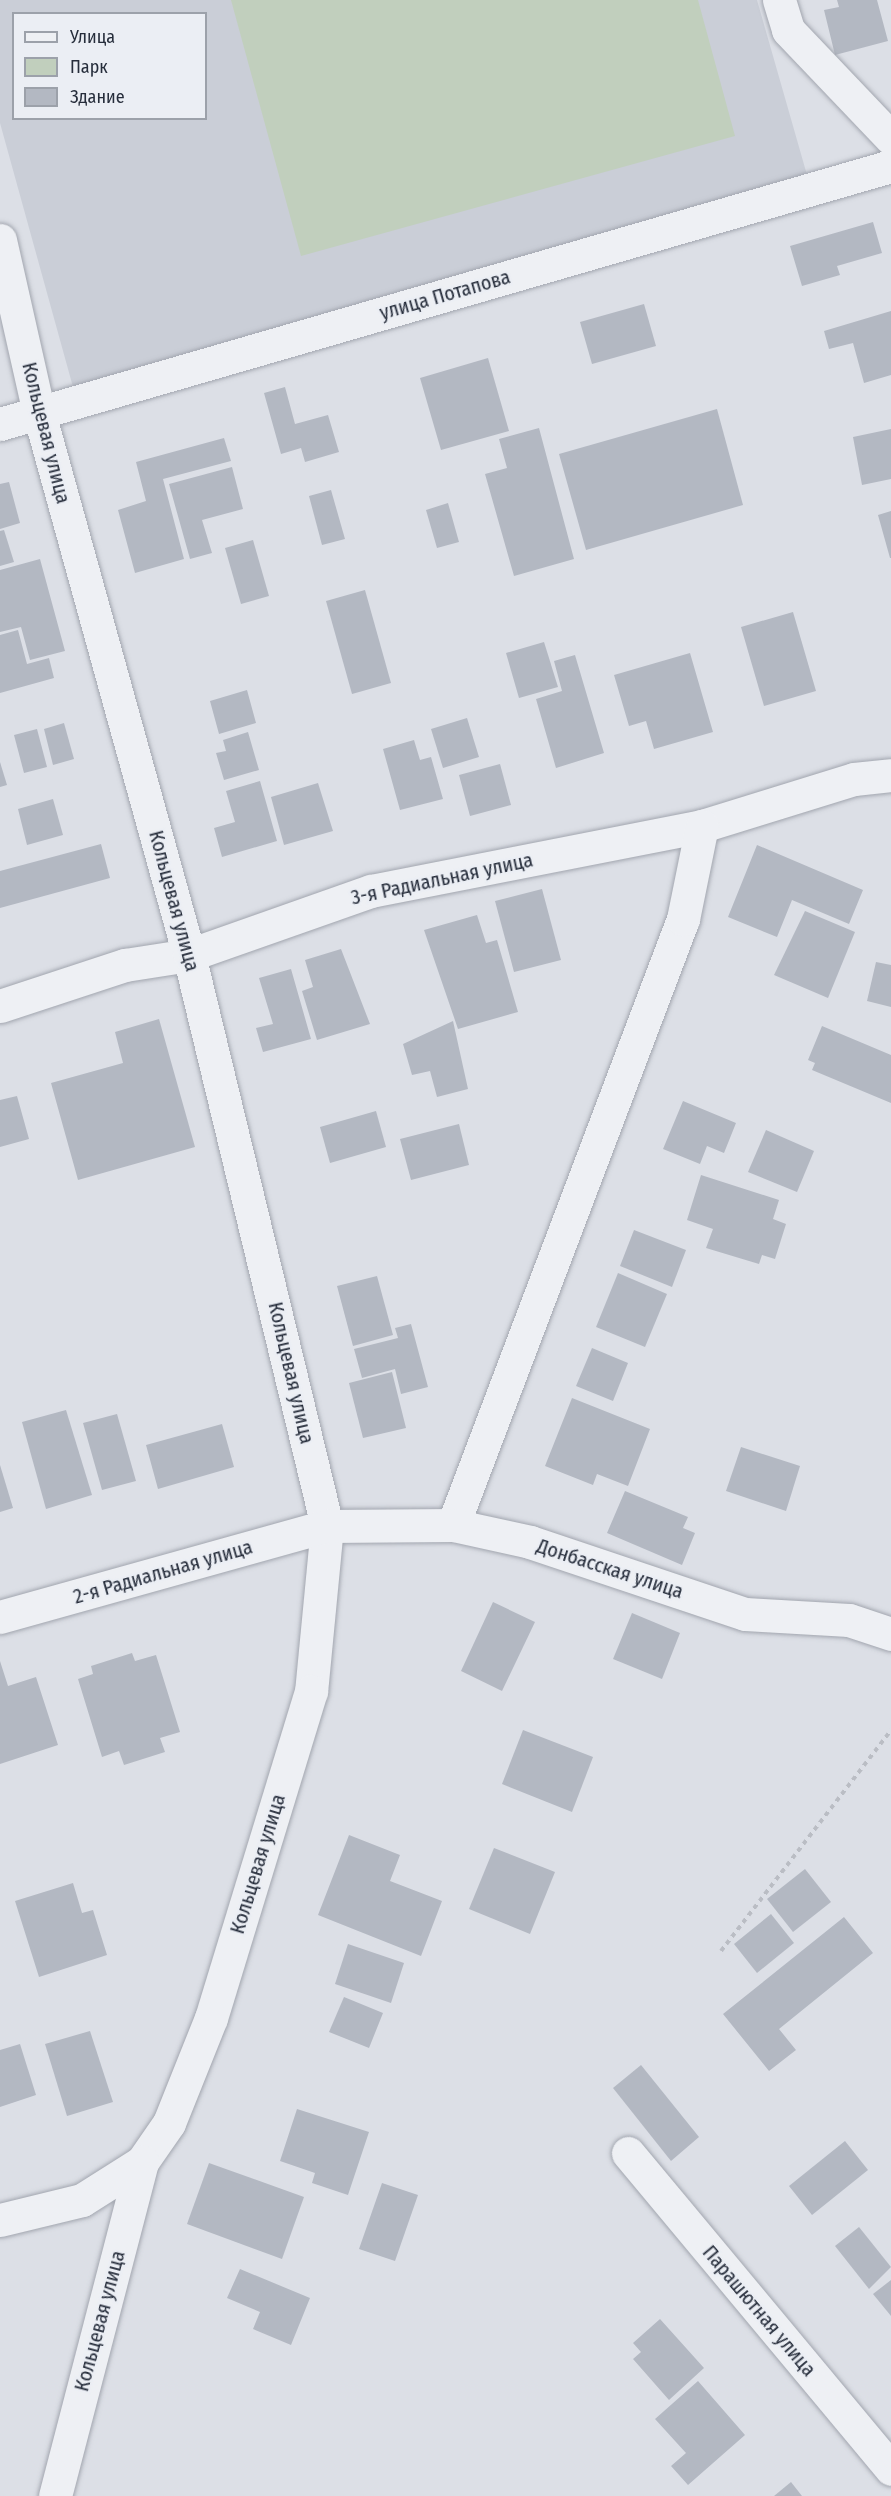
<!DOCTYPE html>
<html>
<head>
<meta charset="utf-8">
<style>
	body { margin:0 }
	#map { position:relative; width:891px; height:2496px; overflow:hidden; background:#dcdfe6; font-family:"Fira Sans Condensed",sans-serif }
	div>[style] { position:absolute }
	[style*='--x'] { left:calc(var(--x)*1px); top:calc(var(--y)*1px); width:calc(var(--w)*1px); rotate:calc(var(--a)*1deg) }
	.built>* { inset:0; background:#caced7 }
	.green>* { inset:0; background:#c1cfbd }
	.building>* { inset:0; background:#b3b8c2 }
	.path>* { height:4px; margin-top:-2px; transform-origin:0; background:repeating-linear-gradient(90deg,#babdc4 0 4.5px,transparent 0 9px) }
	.roads { filter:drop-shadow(0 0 2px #a2a6af) drop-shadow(0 0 2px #a2a6af) }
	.minor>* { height:33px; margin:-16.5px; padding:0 16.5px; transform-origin:16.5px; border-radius:16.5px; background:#eef0f4 }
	span { translate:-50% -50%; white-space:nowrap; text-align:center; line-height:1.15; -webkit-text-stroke:4.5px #ebeef4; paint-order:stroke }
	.street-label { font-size:20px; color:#262d3b }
	.legend { position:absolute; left:12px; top:12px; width:195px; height:108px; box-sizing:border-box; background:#ebeef4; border:2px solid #9ca1aa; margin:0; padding:8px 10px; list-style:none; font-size:18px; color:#262d3b }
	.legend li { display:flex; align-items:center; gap:12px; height:30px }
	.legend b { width:30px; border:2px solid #9ca1aa }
</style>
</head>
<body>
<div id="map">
	<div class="built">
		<i style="clip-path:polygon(evenodd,0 0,757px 0,807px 175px,73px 387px,0 123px,0 0,14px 14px,206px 14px,206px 118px,14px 118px,14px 14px)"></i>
	</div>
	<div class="green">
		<i style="clip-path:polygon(231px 0,698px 0,735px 136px,301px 256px)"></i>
	</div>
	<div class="building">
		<i style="clip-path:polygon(837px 0,877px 0,888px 41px,835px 55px,824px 10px,839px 7px)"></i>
		<i style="clip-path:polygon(873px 222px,882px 253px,837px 266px,840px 275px,802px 286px,790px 246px)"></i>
		<i style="clip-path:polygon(644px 304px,656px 346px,592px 364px,580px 322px)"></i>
		<i style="clip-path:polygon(891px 311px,891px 375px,864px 383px,853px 343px,829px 349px,824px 331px)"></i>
		<i style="clip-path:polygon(488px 358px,509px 431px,441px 450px,420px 378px)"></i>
		<i style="clip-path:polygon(285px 387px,295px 424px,328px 415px,339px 452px,305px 462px,301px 448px,281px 454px,264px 393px)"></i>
		<i style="clip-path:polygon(717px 409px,743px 505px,586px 550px,559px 454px)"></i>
		<i style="clip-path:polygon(539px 428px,574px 559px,514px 576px,485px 474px,507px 468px,499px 439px)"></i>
		<i style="clip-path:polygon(891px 429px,891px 479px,862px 485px,853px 437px)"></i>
		<i style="clip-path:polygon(224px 438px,231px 461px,163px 479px,184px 559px,135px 573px,118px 510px,146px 501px,136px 462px)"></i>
		<i style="clip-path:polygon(232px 467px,243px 509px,202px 520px,212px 553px,190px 559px,169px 484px)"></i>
		<i style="clip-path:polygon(9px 482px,20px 523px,0 529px,0 484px)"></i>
		<i style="clip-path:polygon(331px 490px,345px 539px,322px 545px,309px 496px)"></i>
		<i style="clip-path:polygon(448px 503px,459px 542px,437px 548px,426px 510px)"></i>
		<i style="clip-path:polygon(891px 511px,891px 558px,890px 558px,878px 515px)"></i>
		<i style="clip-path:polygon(4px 530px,14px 562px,0 566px,0 531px)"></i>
		<i style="clip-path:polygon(253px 540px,269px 596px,241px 604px,225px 548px)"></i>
		<i style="clip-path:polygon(40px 559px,65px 651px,30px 660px,21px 627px,0 632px,0 570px)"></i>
		<i style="clip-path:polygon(365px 590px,391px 683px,352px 694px,326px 601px)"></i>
		<i style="clip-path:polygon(793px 612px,816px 691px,764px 706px,741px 627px)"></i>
		<i style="clip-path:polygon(18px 630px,27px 664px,49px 658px,54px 678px,0 693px,0 635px)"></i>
		<i style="clip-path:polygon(544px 642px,558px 687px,519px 698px,506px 653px)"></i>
		<i style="clip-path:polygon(690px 653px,713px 732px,654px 749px,646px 721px,629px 726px,614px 675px)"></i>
		<i style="clip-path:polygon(575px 655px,604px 753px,556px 768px,536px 699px,562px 691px,554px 661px)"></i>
		<i style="clip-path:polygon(247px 690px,256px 723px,219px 734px,210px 701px)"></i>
		<i style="clip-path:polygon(467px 718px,479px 757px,443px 768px,431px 729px)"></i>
		<i style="clip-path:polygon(64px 723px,74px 759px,53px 765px,44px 729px)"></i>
		<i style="clip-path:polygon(37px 729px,47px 767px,24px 773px,14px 735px)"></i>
		<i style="clip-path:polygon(248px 732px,259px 770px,224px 780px,216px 753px,226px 751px,223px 740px)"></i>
		<i style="clip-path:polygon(414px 740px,420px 760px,431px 757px,443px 799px,400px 810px,383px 749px)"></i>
		<i style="clip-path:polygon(0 762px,7px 785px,0 787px)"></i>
		<i style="clip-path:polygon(500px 764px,511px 805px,470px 816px,459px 775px)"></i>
		<i style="clip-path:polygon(260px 781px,277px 841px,222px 857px,214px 828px,235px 822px,226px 791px)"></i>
		<i style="clip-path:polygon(318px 783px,333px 831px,284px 845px,271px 797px)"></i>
		<i style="clip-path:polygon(53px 799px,63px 835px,27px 845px,18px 809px)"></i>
		<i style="clip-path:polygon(101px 844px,110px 878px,0 908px,0 871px)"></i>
		<i style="clip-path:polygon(757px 845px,863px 890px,849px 924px,792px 900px,777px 937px,728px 917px)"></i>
		<i style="clip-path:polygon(542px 889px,561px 960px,514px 972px,495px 901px)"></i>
		<i style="clip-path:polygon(805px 911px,855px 932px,828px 998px,774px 975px)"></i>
		<i style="clip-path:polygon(477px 915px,486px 943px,497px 940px,518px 1012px,458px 1029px,424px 930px)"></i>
		<i style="clip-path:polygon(341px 949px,370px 1024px,317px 1040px,302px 991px,313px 987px,305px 960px)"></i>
		<i style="clip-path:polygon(876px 962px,891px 965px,891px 1007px,867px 1001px)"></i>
		<i style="clip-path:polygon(291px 969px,311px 1039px,263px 1052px,256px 1028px,273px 1024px,259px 978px)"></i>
		<i style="clip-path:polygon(159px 1019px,195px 1147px,78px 1180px,51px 1083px,123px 1063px,115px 1032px)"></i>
		<i style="clip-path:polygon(453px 1021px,468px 1089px,437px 1097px,430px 1071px,412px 1075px,403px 1044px)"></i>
		<i style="clip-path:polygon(822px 1026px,891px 1055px,891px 1103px,812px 1070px,815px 1063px,808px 1060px)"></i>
		<i style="clip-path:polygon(17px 1096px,29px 1139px,0 1147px,0 1100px)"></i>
		<i style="clip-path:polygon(683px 1101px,736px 1123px,724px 1153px,707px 1146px,700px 1164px,663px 1149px)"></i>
		<i style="clip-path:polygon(376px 1111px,386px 1147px,330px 1163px,320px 1127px)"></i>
		<i style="clip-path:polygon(459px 1124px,469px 1165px,411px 1180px,400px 1139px)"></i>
		<i style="clip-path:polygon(766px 1130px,814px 1151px,797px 1192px,748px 1172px)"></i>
		<i style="clip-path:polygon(701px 1175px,779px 1200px,773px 1219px,786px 1224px,775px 1259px,762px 1255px,759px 1264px,706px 1248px,713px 1229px,687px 1220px)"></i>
		<i style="clip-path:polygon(634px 1230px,686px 1250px,672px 1287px,620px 1266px)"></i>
		<i style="clip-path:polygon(618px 1273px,667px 1294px,645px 1347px,596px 1327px)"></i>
		<i style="clip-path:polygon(377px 1276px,393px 1335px,353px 1346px,337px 1286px)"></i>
		<i style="clip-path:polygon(411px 1324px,428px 1387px,401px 1394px,395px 1369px,362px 1378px,354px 1349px,398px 1338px,395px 1328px)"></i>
		<i style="clip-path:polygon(592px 1348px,628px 1363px,613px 1401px,576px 1386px)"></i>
		<i style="clip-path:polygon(392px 1372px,406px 1428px,363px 1438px,349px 1383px)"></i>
		<i style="clip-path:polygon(572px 1398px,650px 1429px,628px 1486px,597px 1474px,593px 1485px,545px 1466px)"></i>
		<i style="clip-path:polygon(66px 1410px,92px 1495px,46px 1509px,22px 1422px)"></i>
		<i style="clip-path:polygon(117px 1414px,136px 1481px,102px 1490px,83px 1423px)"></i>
		<i style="clip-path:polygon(222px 1424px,234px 1467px,158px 1489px,146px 1445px)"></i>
		<i style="clip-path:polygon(741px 1447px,800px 1466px,786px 1511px,726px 1491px)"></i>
		<i style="clip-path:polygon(0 1465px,13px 1508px,0 1512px)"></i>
		<i style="clip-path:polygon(625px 1491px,688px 1517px,683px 1528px,695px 1533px,682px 1565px,607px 1533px)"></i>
		<i style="clip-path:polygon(493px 1602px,535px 1622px,502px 1691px,461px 1671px)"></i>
		<i style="clip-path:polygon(632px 1613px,680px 1633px,662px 1679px,613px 1659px)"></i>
		<i style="clip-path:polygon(132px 1653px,135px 1661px,156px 1655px,180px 1732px,160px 1738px,165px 1752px,124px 1765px,119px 1751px,102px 1757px,78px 1679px,93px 1674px,91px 1666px)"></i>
		<i style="clip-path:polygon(0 1661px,8px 1686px,36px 1677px,58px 1745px,0 1764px)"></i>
		<i style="clip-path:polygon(523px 1730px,593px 1757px,572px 1812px,502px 1784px)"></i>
		<i style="clip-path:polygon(349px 1835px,400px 1855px,390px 1881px,442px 1901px,421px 1956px,318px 1915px)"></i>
		<i style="clip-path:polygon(494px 1848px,555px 1872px,530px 1934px,469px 1909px)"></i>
		<i style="clip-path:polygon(805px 1869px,831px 1902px,793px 1932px,767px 1899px)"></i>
		<i style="clip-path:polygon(73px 1883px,82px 1913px,93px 1910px,107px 1955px,39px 1977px,15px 1901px)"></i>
		<i style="clip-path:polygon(771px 1914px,794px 1943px,757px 1973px,734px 1944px)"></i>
		<i style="clip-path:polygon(844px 1917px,873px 1953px,779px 2029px,796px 2050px,769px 2071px,723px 2014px)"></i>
		<i style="clip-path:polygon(348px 1944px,404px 1963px,391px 2003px,335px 1984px)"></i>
		<i style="clip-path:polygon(344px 1997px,383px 2013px,369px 2048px,329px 2032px)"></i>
		<i style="clip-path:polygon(90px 2031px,113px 2102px,67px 2116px,45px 2044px)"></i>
		<i style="clip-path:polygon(20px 2044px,36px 2095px,0 2107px,0 2050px)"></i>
		<i style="clip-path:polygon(641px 2065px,699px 2137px,671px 2161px,613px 2088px)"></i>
		<i style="clip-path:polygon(297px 2109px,369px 2132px,348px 2195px,312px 2183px,315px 2173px,280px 2161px)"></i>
		<i style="clip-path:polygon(845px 2141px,868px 2170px,812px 2215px,789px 2186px)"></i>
		<i style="clip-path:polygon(209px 2163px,304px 2197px,282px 2259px,187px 2224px)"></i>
		<i style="clip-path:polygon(382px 2183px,418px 2195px,395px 2261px,359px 2249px)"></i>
		<i style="clip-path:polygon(859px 2227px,891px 2267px,869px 2289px,835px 2246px)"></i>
		<i style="clip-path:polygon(240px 2269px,310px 2298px,291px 2345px,253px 2329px,260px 2312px,227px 2298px)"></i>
		<i style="clip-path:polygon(891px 2280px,891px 2316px,873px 2294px)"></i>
		<i style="clip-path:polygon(660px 2319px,704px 2368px,669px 2400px,633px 2359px,641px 2352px,633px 2343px)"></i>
		<i style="clip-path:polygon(698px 2381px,745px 2435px,688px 2485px,671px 2466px,686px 2453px,655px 2419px)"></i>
		<i style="clip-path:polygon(791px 2482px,802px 2496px,774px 2496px)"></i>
	</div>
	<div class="path">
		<i style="--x:721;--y:1951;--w:279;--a:-52.4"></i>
	</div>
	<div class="roads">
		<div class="minor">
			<i style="--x:779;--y:0;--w:31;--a:73"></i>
			<i style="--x:788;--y:30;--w:149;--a:46.4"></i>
			<i style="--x:0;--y:240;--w:177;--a:77.3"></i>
			<i style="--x:39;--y:413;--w:562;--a:74.53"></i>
			<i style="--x:189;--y:955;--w:587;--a:76.41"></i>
			<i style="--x:327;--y:1526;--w:166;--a:95.5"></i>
			<i style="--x:311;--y:1691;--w:342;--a:107"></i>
			<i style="--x:211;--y:2018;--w:113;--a:111.8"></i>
			<i style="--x:169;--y:2123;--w:47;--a:124.7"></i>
			<i style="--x:142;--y:2162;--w:345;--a:104.6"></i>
			<i style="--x:0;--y:424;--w:928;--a:-16.15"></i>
			<i style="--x:0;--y:1006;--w:132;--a:-18.2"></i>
			<i style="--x:125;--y:965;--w:65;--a:-8.9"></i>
			<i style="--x:189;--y:955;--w:193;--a:-19.4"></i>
			<i style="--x:371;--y:891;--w:337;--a:-11.1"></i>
			<i style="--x:702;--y:826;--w:159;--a:-17.2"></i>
			<i style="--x:854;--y:779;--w:37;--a:-6"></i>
			<i style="--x:453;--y:1525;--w:648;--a:-69.22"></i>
			<i style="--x:683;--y:919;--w:95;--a:-78.5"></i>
			<i style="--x:0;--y:1617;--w:339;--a:-15.6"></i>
			<i style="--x:327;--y:1526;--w:126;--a:-0.5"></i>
			<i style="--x:453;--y:1525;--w:79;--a:12.4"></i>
			<i style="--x:530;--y:1542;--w:227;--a:18.5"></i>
			<i style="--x:745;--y:1614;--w:104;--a:3.3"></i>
			<i style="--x:849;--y:1620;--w:44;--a:18.4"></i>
			<i style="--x:628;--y:2153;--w:411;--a:50.2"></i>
			<i style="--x:0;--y:2220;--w:84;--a:-13.7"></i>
			<i style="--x:82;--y:2200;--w:71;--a:-32.3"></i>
		</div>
	</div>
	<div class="street-label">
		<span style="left:445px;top:295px;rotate:-16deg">улица Потапова</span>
		<span style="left:46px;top:433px;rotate:76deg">Кольцевая улица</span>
		<span style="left:442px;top:879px;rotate:-12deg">3-я Радиальная улица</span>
		<span style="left:174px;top:901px;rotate:75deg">Кольцевая улица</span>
		<span style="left:291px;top:1373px;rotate:77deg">Кольцевая улица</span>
		<span style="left:610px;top:1569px;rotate:18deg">Донбасская улица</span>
		<span style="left:163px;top:1572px;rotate:-16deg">2-я Радиальная улица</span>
		<span style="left:258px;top:1864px;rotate:-73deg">Кольцевая улица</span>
		<span style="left:759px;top:2311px;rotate:50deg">Парашютная улица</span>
		<span style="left:100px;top:2321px;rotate:-75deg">Кольцевая улица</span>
	</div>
	<ul class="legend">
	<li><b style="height:8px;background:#eef0f4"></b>Улица</li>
	<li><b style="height:16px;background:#c1cfbd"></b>Парк</li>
	<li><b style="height:16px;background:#b3b8c2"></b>Здание</li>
	</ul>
</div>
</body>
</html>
